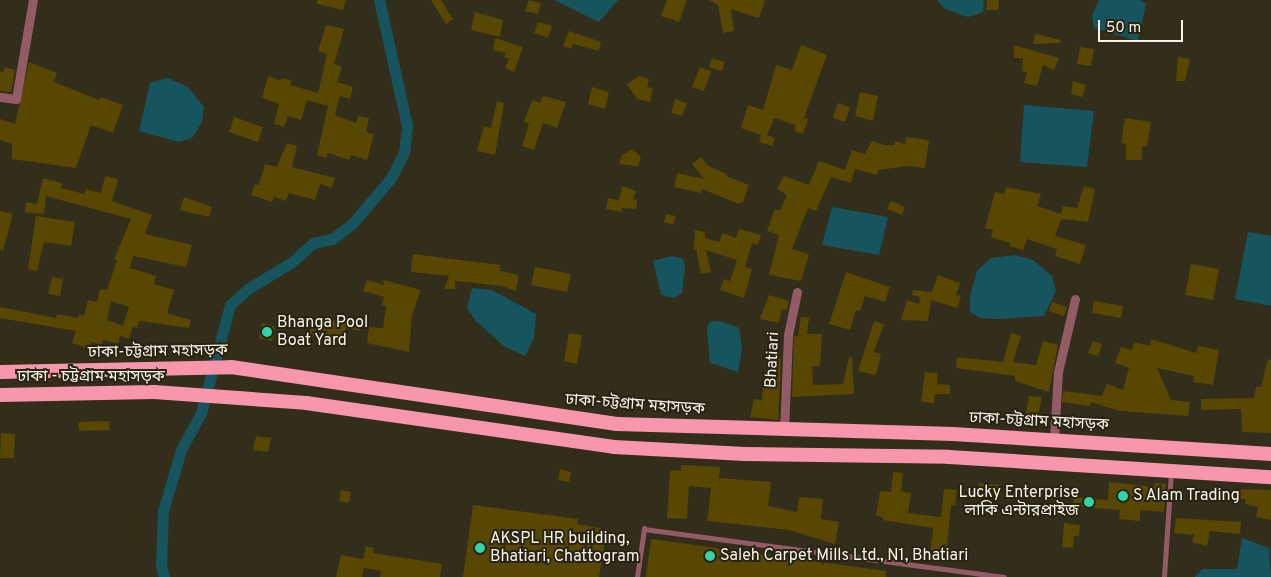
<!DOCTYPE html>
<html>
<head>
<meta charset="utf-8">
<style>
	body { margin:0 }
	#map { position:relative; width:1271px; height:577px; overflow:hidden; background:#332e1b; font-family:Overpass,"Noto Sans Bengali",sans-serif }
	div>[style] { position:absolute }
	[style*='--x'] { left:calc(var(--x)*1px); top:calc(var(--y)*1px); width:calc(var(--w)*1px); rotate:calc(var(--a)*1deg) }
	.water>* { inset:0; background:#16555d }
	.canal>* { height:11px; margin:-5.5px; padding:0 5.5px; transform-origin:5.5px; border-radius:5.5px; background:#16555d }
	.building>* { inset:0; background:#574700 }
	.service>* { height:4.5px; margin:-2.25px; padding:0 2.25px; transform-origin:2.25px; border-radius:2.25px; background:#925b66 }
	.minor>* { height:9px; margin:-4.5px; padding:0 4.5px; transform-origin:4.5px; border-radius:4.5px; background:#925b66 }
	.trunk>* { height:14px; margin:-7px; padding:0 7px; transform-origin:7px; border-radius:7px; background:#f897ac }
	.dots>* { width:14px; height:14px; translate:-50% -50%; box-sizing:border-box; border:2px solid #292411; border-radius:50% }
	span { translate:-50% -50%; white-space:nowrap; text-align:center; line-height:1.15; -webkit-text-stroke:4px #292411; paint-order:stroke }
	.poi-label { font-size:16px; color:#f6f3e7 }
	.left { translate:0 -50%; text-align:left }
	.right { translate:-100% -50%; text-align:right }
	.street-label { font-size:16px; color:#f6f3e7 }
	.scale { position:absolute; left:1098px; top:20px; width:85px; height:22px; box-sizing:border-box; border:2px solid #f6f3e7; border-top:0; padding-left:6px; font-size:15px; line-height:18px; white-space:nowrap; color:#f6f3e7; -webkit-text-stroke:4px #292411; paint-order:stroke }
</style>
</head>
<body>
<div id="map">
	<div class="water">
		<i style="clip-path:polygon(554px 0,618px 0,599px 22px)"></i>
		<i style="clip-path:polygon(937px 0,984px 0,983px 12px,968px 17px,945px 9px)"></i>
		<i style="clip-path:polygon(1099px 0,1140px 0,1146px 4px,1138px 41px,1094px 28px,1092px 16px)"></i>
		<i style="clip-path:polygon(167px 78px,188px 87px,204px 107px,202px 122px,192px 138px,179px 142px,139px 131px,150px 83px)"></i>
		<i style="clip-path:polygon(1024px 105px,1094px 111px,1087px 167px,1020px 162px)"></i>
		<i style="clip-path:polygon(832px 207px,888px 217px,879px 255px,822px 245px)"></i>
		<i style="clip-path:polygon(1248px 232px,1271px 236px,1271px 306px,1235px 299px)"></i>
		<i style="clip-path:polygon(1015px 255px,1033px 260px,1052px 276px,1056px 291px,1044px 316px,998px 319px,980px 318px,970px 312px,970px 296px,977px 271px,991px 258px)"></i>
		<i style="clip-path:polygon(671px 256px,682px 258px,685px 265px,682px 293px,674px 298px,661px 295px,653px 261px)"></i>
		<i style="clip-path:polygon(472px 288px,492px 290px,536px 314px,534px 338px,525px 356px,505px 347px,476px 321px,467px 308px)"></i>
		<i style="clip-path:polygon(720px 321px,739px 328px,742px 350px,738px 372px,710px 363px,707px 327px,710px 322px)"></i>
		<i style="clip-path:polygon(1242px 538px,1269px 548px,1271px 577px,1195px 577px,1202px 569px,1237px 569px)"></i>
	</div>
	<div class="canal">
		<i style="--x:164;--y:577;--w:12;--a:-104"></i>
		<i style="--x:161;--y:565;--w:54;--a:-87.9"></i>
		<i style="--x:163;--y:511;--w:64;--a:-73.6"></i>
		<i style="--x:181;--y:450;--w:42;--a:-61.6"></i>
		<i style="--x:201;--y:413;--w:112;--a:-75"></i>
		<i style="--x:230;--y:305;--w:25;--a:-42"></i>
		<i style="--x:249;--y:288;--w:50;--a:-31.2"></i>
		<i style="--x:292;--y:262;--w:28;--a:-42"></i>
		<i style="--x:313;--y:243;--w:19;--a:-12"></i>
		<i style="--x:332;--y:239;--w:25;--a:-37"></i>
		<i style="--x:352;--y:224;--w:60;--a:-49.7"></i>
		<i style="--x:391;--y:178;--w:29;--a:-63"></i>
		<i style="--x:404;--y:152;--w:26;--a:-83"></i>
		<i style="--x:407;--y:126;--w:129;--a:-102.5"></i>
	</div>
	<div class="building">
		<i style="clip-path:polygon(317px 0,346px 0,343px 10px,317px 4px)"></i>
		<i style="clip-path:polygon(431px 0,441px 0,453px 19px,446px 24px)"></i>
		<i style="clip-path:polygon(529px 0,541px 3px,538px 14px,525px 11px)"></i>
		<i style="clip-path:polygon(667px 0,687px 0,679px 22px,661px 16px)"></i>
		<i style="clip-path:polygon(709px 0,765px 0,759px 18px,731px 9px,734px 31px,723px 33px,718px 5px)"></i>
		<i style="clip-path:polygon(987px 0,999px 0,998px 10px,986px 10px)"></i>
		<i style="clip-path:polygon(475px 12px,503px 20px,500px 37px,471px 30px)"></i>
		<i style="clip-path:polygon(538px 22px,552px 26px,548px 38px,534px 33px)"></i>
		<i style="clip-path:polygon(326px 25px,344px 29px,334px 64px,342px 67px,337px 82px,353px 87px,350px 99px,340px 96px,335px 115px,356px 123px,358px 116px,369px 118px,366px 132px,374px 134px,367px 160px,351px 155px,349px 160px,328px 153px,326px 158px,317px 155px,328px 106px,307px 100px,301px 120px,288px 116px,284px 127px,274px 124px,279px 104px,262px 98px,268px 76px,281px 81px,282px 78px,292px 81px,290px 85px,318px 93px,327px 54px,318px 51px)"></i>
		<i style="clip-path:polygon(569px 31px,601px 42px,599px 51px,573px 44px,571px 49px,563px 46px)"></i>
		<i style="clip-path:polygon(1035px 34px,1061px 40px,1060px 43px,1033px 44px)"></i>
		<i style="clip-path:polygon(495px 38px,523px 47px,514px 72px,505px 68px,509px 59px,504px 57px,506px 53px,493px 50px)"></i>
		<i style="clip-path:polygon(801px 45px,827px 55px,804px 118px,808px 119px,803px 134px,794px 131px,796px 125px,774px 118px,767px 135px,775px 138px,772px 146px,759px 142px,761px 135px,741px 128px,748px 105px,763px 110px,776px 65px,792px 70px)"></i>
		<i style="clip-path:polygon(1014px 45px,1059px 58px,1054px 70px,1043px 65px,1037px 86px,1024px 83px,1027px 72px,1022px 71px,1023px 58px,1014px 58px)"></i>
		<i style="clip-path:polygon(1080px 47px,1094px 49px,1091px 66px,1077px 64px)"></i>
		<i style="clip-path:polygon(1178px 57px,1190px 59px,1185px 81px,1176px 81px)"></i>
		<i style="clip-path:polygon(712px 58px,725px 62px,722px 71px,709px 67px)"></i>
		<i style="clip-path:polygon(29px 62px,57px 73px,54px 82px,99px 100px,101px 97px,123px 105px,113px 133px,91px 125px,76px 168px,12px 159px,12px 144px,0 140px,0 119px,15px 124px)"></i>
		<i style="clip-path:polygon(5px 67px,15px 70px,11px 92px,0 91px,0 71px,3px 73px)"></i>
		<i style="clip-path:polygon(700px 67px,711px 71px,704px 91px,692px 87px)"></i>
		<i style="clip-path:polygon(639px 76px,649px 79px,647px 87px,653px 88px,650px 102px,637px 99px,627px 84px)"></i>
		<i style="clip-path:polygon(1073px 81px,1086px 85px,1082px 97px,1071px 94px)"></i>
		<i style="clip-path:polygon(592px 87px,609px 92px,605px 109px,588px 104px)"></i>
		<i style="clip-path:polygon(860px 92px,878px 96px,873px 121px,855px 116px)"></i>
		<i style="clip-path:polygon(543px 96px,566px 102px,557px 128px,543px 123px,534px 150px,522px 146px,529px 124px,524px 122px,532px 100px,540px 103px)"></i>
		<i style="clip-path:polygon(675px 99px,687px 103px,682px 116px,671px 113px)"></i>
		<i style="clip-path:polygon(497px 101px,504px 103px,495px 155px,477px 151px,484px 126px,491px 128px)"></i>
		<i style="clip-path:polygon(838px 103px,850px 107px,845px 122px,833px 118px)"></i>
		<i style="clip-path:polygon(234px 117px,263px 127px,258px 142px,229px 132px)"></i>
		<i style="clip-path:polygon(1125px 118px,1151px 122px,1147px 147px,1142px 146px,1142px 160px,1126px 160px,1126px 144px,1121px 143px)"></i>
		<i style="clip-path:polygon(906px 137px,929px 140px,925px 168px,908px 166px,878px 170px,877px 175px,855px 169px,851px 183px,831px 177px,816px 211px,808px 208px,792px 249px,809px 254px,801px 281px,769px 275px,779px 235px,767px 231px,775px 209px,780px 211px,787px 195px,777px 189px,784px 176px,809px 185px,819px 161px,845px 170px,852px 150px,865px 154px,872px 141px,884px 145px,894px 145px,895px 141px,905px 144px)"></i>
		<i style="clip-path:polygon(287px 143px,297px 146px,292px 167px,335px 178px,332px 188px,320px 184px,315px 200px,289px 193px,286px 201px,274px 197px,272px 202px,251px 195px,255px 184px,259px 185px,265px 164px,277px 167px)"></i>
		<i style="clip-path:polygon(632px 149px,641px 157px,638px 166px,619px 164px,622px 155px)"></i>
		<i style="clip-path:polygon(701px 157px,708px 166px,727px 174px,726px 176px,749px 185px,743px 202px,739px 204px,702px 189px,701px 193px,674px 187px,677px 173px,704px 179px,692px 164px)"></i>
		<i style="clip-path:polygon(evenodd,105px 176px,118px 179px,112px 201px,152px 215px,145px 234px,192px 245px,186px 267px,133px 256px,130px 268px,156px 276px,154px 284px,174px 290px,167px 313px,191px 320px,189px 328px,139px 321px,137px 328px,133px 327px,129px 339px,120px 336px,118px 344px,103px 340px,102px 345px,91px 342px,89px 349px,72px 343px,76px 331px,0 318px,0 307px,56px 318px,57px 314px,78px 318px,79px 314px,84px 316px,88px 300px,97px 302px,100px 289px,107px 290px,117px 260px,114px 259px,131px 219px,46px 196px,44px 214px,25px 212px,26px 202px,37px 204px,43px 178px,62px 183px,61px 188px,84px 194px,86px 189px,101px 193px,105px 176px,111px 301px,129px 307px,123px 326px,107px 320px,111px 301px)"></i>
		<i style="clip-path:polygon(622px 186px,636px 191px,633px 199px,637px 200px,636px 209px,622px 208px,621px 212px,606px 209px,608px 198px,619px 200px)"></i>
		<i style="clip-path:polygon(1084px 186px,1095px 189px,1088px 222px,1061px 219px,1055px 236px,1086px 245px,1080px 264px,1055px 256px,1057px 249px,1027px 239px,1023px 250px,1009px 246px,1010px 243px,991px 237px,993px 230px,985px 228px,995px 192px,1004px 194px,1006px 187px,1041px 194px,1037px 206px,1061px 214px,1063px 206px,1077px 208px)"></i>
		<i style="clip-path:polygon(184px 197px,212px 207px,209px 217px,180px 210px)"></i>
		<i style="clip-path:polygon(891px 201px,905px 207px,902px 215px,887px 209px)"></i>
		<i style="clip-path:polygon(0 211px,13px 214px,3px 251px,0 250px)"></i>
		<i style="clip-path:polygon(666px 214px,676px 216px,673px 225px,664px 222px)"></i>
		<i style="clip-path:polygon(36px 216px,75px 222px,71px 246px,44px 242px,37px 271px,28px 269px)"></i>
		<i style="clip-path:polygon(739px 229px,761px 235px,758px 245px,752px 243px,745px 267px,752px 269px,744px 298px,720px 290px,724px 279px,730px 281px,737px 260px,706px 250px,711px 272px,701px 274px,696px 249px,694px 249px,695px 230px,705px 232px,705px 238px,719px 242px,723px 233px,736px 238px)"></i>
		<i style="clip-path:polygon(413px 254px,500px 265px,500px 271px,519px 275px,516px 291px,502px 286px,455px 281px,455px 289px,444px 289px,449px 276px,411px 272px)"></i>
		<i style="clip-path:polygon(1191px 264px,1219px 269px,1213px 300px,1185px 295px)"></i>
		<i style="clip-path:polygon(535px 267px,571px 274px,567px 292px,531px 285px)"></i>
		<i style="clip-path:polygon(846px 272px,890px 287px,885px 302px,865px 296px,860px 311px,856px 310px,850px 330px,829px 324px)"></i>
		<i style="clip-path:polygon(938px 275px,960px 283px,956px 295px,961px 296px,957px 308px,931px 300px,928px 321px,901px 320px,907px 300px,919px 304px,920px 297px,912px 295px,913px 290px,932px 292px)"></i>
		<i style="clip-path:polygon(52px 277px,63px 279px,60px 296px,48px 294px)"></i>
		<i style="clip-path:polygon(367px 280px,384px 285px,383px 280px,421px 290px,412px 315px,409px 352px,367px 343px,369px 327px,383px 328px,386px 306px,382px 305px,384px 297px,363px 291px)"></i>
		<i style="clip-path:polygon(769px 295px,789px 301px,787px 310px,782px 309px,779px 323px,760px 319px)"></i>
		<i style="clip-path:polygon(1094px 301px,1123px 306px,1121px 318px,1092px 313px)"></i>
		<i style="clip-path:polygon(1052px 302px,1067px 307px,1064px 316px,1049px 311px)"></i>
		<i style="clip-path:polygon(340px 316px,362px 319px,360px 331px,346px 328px,343px 345px,322px 342px,323px 339px,308px 334px,310px 326px,322px 330px,323px 320px,339px 322px)"></i>
		<i style="clip-path:polygon(801px 317px,809px 318px,807px 334px,822px 334px,820px 366px,812px 366px,813px 385px,843px 384px,849px 357px,852px 357px,854px 394px,792px 397px,794px 336px,798px 336px)"></i>
		<i style="clip-path:polygon(874px 321px,884px 324px,874px 352px,881px 354px,876px 375px,858px 371px)"></i>
		<i style="clip-path:polygon(262px 323px,275px 326px,272px 341px,259px 338px)"></i>
		<i style="clip-path:polygon(569px 333px,582px 335px,577px 364px,564px 361px)"></i>
		<i style="clip-path:polygon(1011px 333px,1021px 336px,1013px 362px,1036px 365px,1043px 341px,1058px 345px,1049px 392px,1015px 381px,1015px 376px,956px 368px,957px 357px,1003px 362px)"></i>
		<i style="clip-path:polygon(1151px 339px,1196px 353px,1198px 346px,1219px 350px,1213px 385px,1193px 382px,1194px 376px,1157px 368px,1171px 400px,1190px 402px,1188px 416px,1120px 411px,1091px 402px,1090px 406px,1062px 402px,1063px 391px,1102px 396px,1107px 384px,1123px 390px,1129px 368px,1115px 363px,1121px 347px,1132px 350px,1134px 342px,1150px 346px)"></i>
		<i style="clip-path:polygon(1093px 341px,1102px 344px,1098px 356px,1088px 353px)"></i>
		<i style="clip-path:polygon(773px 358px,781px 359px,778px 420px,750px 417px,754px 399px,762px 400px,764px 373px,771px 374px)"></i>
		<i style="clip-path:polygon(1268px 359px,1271px 360px,1271px 433px,1242px 432px,1241px 409px,1201px 410px,1201px 399px,1254px 398px,1256px 387px,1261px 387px)"></i>
		<i style="clip-path:polygon(925px 372px,938px 373px,937px 384px,950px 385px,950px 394px,935px 394px,934px 403px,921px 402px)"></i>
		<i style="clip-path:polygon(1029px 396px,1042px 397px,1038px 416px,1026px 414px)"></i>
		<i style="clip-path:polygon(109px 421px,110px 430px,79px 431px,78px 422px)"></i>
		<i style="clip-path:polygon(1px 433px,15px 434px,14px 458px,0 458px)"></i>
		<i style="clip-path:polygon(256px 436px,271px 438px,268px 452px,253px 450px)"></i>
		<i style="clip-path:polygon(681px 465px,720px 467px,719px 478px,771px 482px,768px 506px,797px 512px,799px 497px,823px 499px,821px 519px,839px 522px,835px 544px,789px 530px,707px 521px,711px 488px,689px 486px,687px 519px,667px 518px,670px 470px,681px 471px)"></i>
		<i style="clip-path:polygon(560px 469px,571px 472px,569px 482px,558px 480px)"></i>
		<i style="clip-path:polygon(893px 472px,903px 473px,901px 491px,911px 493px,908px 513px,941px 517px,944px 489px,957px 490px,955px 506px,951px 505px,946px 556px,930px 555px,933px 528px,883px 520px,883px 517px,876px 516px,880px 491px,891px 492px)"></i>
		<i style="clip-path:polygon(1109px 482px,1154px 487px,1154px 483px,1166px 484px,1164px 512px,1140px 510px,1140px 521px,1119px 519px,1120px 510px,1073px 506px,1074px 497px,1108px 500px)"></i>
		<i style="clip-path:polygon(979px 483px,1000px 485px,999px 497px,978px 495px)"></i>
		<i style="clip-path:polygon(1236px 489px,1271px 490px,1271px 520px,1256px 517px,1258px 507px,1245px 504px,1246px 499px,1236px 499px)"></i>
		<i style="clip-path:polygon(341px 490px,351px 492px,349px 503px,339px 501px)"></i>
		<i style="clip-path:polygon(473px 505px,578px 519px,577px 524px,607px 529px,599px 577px,463px 577px)"></i>
		<i style="clip-path:polygon(1176px 518px,1241px 522px,1240px 534px,1210px 531px,1207px 546px,1192px 542px,1194px 535px,1174px 533px)"></i>
		<i style="clip-path:polygon(1064px 523px,1080px 525px,1079px 536px,1074px 536px,1073px 548px,1062px 547px)"></i>
		<i style="clip-path:polygon(651px 539px,886px 571px,886px 577px,646px 577px)"></i>
		<i style="clip-path:polygon(366px 546px,374px 548px,373px 553px,442px 564px,440px 577px,380px 577px,381px 571px,364px 568px,362px 577px,336px 577px,341px 555px,363px 559px)"></i>
	</div>
	<div class="service">
		<i style="--x:637;--y:577;--w:49;--a:-81.7"></i>
		<i style="--x:644;--y:529;--w:363;--a:7.6"></i>
		<i style="--x:1164;--y:577;--w:105;--a:-86.2"></i>
	</div>
	<div class="minor">
		<i style="--x:0;--y:97;--w:16;--a:7"></i>
		<i style="--x:16;--y:99;--w:100;--a:-80.3"></i>
		<i style="--x:784;--y:431;--w:96;--a:-87.6"></i>
		<i style="--x:788;--y:335;--w:44;--a:-78.2"></i>
		<i style="--x:1054;--y:439;--w:67;--a:-86.6"></i>
		<i style="--x:1058;--y:372;--w:75;--a:-76.9"></i>
	</div>
	<div class="trunk">
		<i style="--x:0;--y:372;--w:231;--a:-1.2"></i>
		<i style="--x:231;--y:367;--w:390;--a:8.4"></i>
		<i style="--x:617;--y:424;--w:336;--a:1.7"></i>
		<i style="--x:953;--y:434;--w:319;--a:3.6"></i>
		<i style="--x:0;--y:395;--w:154;--a:-1.1"></i>
		<i style="--x:154;--y:392;--w:152;--a:4.1"></i>
		<i style="--x:306;--y:403;--w:311;--a:8.1"></i>
		<i style="--x:614;--y:447;--w:131;--a:3.1"></i>
		<i style="--x:745;--y:454;--w:204;--a:0.8"></i>
		<i style="--x:949;--y:457;--w:323;--a:3.6"></i>
	</div>
	<div class="dots">
		<i style="left:267px;top:332px;background:#2fd4aa"></i>
		<i style="left:1123px;top:496px;background:#2fd4aa"></i>
		<i style="left:1089px;top:502px;background:#2fd4aa"></i>
		<i style="left:480px;top:548px;background:#2fd4aa"></i>
		<i style="left:710px;top:556px;background:#2fd4aa"></i>
	</div>
	<div class="poi-label">
		<span class="left" style="left:277px;top:332px">Bhanga Pool<br>Boat Yard</span>
		<span class="right" style="left:1079px;top:502px">Lucky Enterprise<br>লাকি এন্টারপ্রাইজ</span>
		<span class="left" style="left:1133px;top:496px">S Alam Trading</span>
		<span class="left" style="left:490px;top:548px">AKSPL HR building,<br>Bhatiari, Chattogram</span>
		<span class="left" style="left:720px;top:556px">Saleh Carpet Mills Ltd., N1, Bhatiari</span>
	</div>
	<div class="street-label">
		<span style="left:158px;top:352px;rotate:-1deg">ঢাকা-চট্টগ্রাম মহাসড়ক</span>
		<span style="left:773px;top:360px;rotate:-87deg">Bhatiari</span>
		<span style="left:91px;top:377px">ঢাকা - চট্টগ্রাম মহাসড়ক</span>
		<span style="left:635px;top:405px;rotate:4deg">ঢাকা-চট্টগ্রাম মহাসড়ক</span>
		<span style="left:1039px;top:422px;rotate:3deg">ঢাকা-চট্টগ্রাম মহাসড়ক</span>
	</div>
	<div class="scale">50 m</div>
</div>
</body>
</html>
